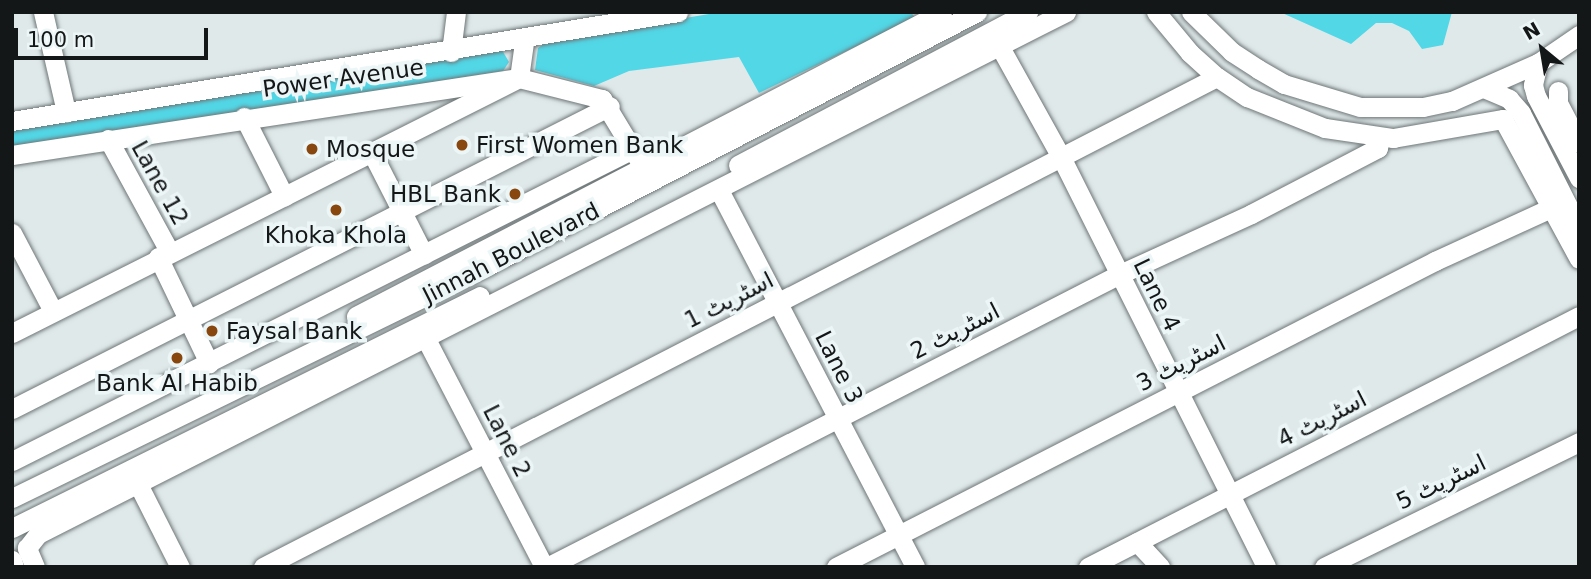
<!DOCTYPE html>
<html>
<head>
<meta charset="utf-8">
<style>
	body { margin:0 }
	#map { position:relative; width:1591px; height:579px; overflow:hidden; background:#e0e9ea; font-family:"DejaVu Sans",Cairo,sans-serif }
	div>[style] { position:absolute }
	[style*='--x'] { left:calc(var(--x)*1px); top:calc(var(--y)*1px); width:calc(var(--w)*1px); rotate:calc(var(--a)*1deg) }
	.green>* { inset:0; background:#52d7e7 }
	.roads { filter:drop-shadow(0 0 2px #6e7677) drop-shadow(0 0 2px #6e7677) }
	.minor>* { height:19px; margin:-9.5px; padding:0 9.5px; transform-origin:9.5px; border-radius:9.5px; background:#fff }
	.dots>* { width:19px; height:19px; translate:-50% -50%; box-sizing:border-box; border:4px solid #edf6f7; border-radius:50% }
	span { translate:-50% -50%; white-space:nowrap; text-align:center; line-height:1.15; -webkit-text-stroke:7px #edf6f7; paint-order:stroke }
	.street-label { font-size:23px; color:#141718 }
	.poi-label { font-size:23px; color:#141718 }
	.left { translate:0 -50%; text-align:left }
	.right { translate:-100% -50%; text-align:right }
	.frame { position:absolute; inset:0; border:14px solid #141718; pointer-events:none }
	.north { position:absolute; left:1507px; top:14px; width:70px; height:70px; -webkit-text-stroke:5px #edf6f7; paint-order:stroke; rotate:330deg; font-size:19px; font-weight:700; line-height:28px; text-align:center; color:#141718 }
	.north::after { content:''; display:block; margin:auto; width:24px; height:32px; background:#141718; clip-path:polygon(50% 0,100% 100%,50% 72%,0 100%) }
	.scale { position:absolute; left:14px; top:28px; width:194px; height:32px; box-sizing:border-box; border:4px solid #141718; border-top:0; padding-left:9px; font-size:21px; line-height:24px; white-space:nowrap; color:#141718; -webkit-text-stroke:5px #edf6f7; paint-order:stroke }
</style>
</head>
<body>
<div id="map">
	<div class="green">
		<i style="clip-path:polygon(721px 12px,911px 12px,915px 18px,759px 93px,739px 57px,629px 71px,594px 86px,535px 70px,538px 48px,548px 41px)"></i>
		<i style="clip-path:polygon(1280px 12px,1452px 12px,1443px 45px,1422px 49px,1409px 31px,1392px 23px,1376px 23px,1351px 44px)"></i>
		<i style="clip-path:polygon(502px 50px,509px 62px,503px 71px,12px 149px,12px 125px)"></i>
	</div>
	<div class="roads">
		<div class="minor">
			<i style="--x:43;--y:12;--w:103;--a:77"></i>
			<i style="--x:1156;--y:12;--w:53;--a:50.3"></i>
			<i style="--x:1190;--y:53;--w:36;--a:42"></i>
			<i style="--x:1217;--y:77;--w:36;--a:34"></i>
			<i style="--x:1247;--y:97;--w:84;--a:21.7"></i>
			<i style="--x:1325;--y:128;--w:69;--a:8.4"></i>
			<i style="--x:1393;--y:138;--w:112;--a:-9.8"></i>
			<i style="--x:1503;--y:119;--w:159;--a:61.5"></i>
			<i style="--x:1191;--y:12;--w:57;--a:44.3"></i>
			<i style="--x:1232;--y:52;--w:31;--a:33"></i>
			<i style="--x:1258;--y:69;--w:30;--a:30"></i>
			<i style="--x:1284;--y:84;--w:79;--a:16.8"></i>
			<i style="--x:1360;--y:107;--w:63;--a:0"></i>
			<i style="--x:1423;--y:107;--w:30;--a:-12"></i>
			<i style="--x:1452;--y:101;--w:94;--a:-23.8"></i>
			<i style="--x:1538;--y:63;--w:50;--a:-34.3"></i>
			<i style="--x:1000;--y:47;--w:128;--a:61"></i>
			<i style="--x:1062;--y:159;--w:456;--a:63.4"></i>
			<i style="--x:451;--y:52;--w:40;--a:-82.9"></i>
			<i style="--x:1538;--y:63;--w:23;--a:103"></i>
			<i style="--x:1533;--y:85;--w:11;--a:75"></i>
			<i style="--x:1536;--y:96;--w:93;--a:62.3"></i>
			<i style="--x:1486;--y:89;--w:25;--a:23"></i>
			<i style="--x:1509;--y:99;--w:18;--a:49"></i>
			<i style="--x:1521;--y:113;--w:129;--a:63.2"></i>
			<i style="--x:1558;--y:91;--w:12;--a:90"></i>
			<i style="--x:1558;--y:103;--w:45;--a:62.3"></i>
			<i style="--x:244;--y:117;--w:89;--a:63.1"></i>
			<i style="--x:12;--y:121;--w:675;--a:-9.29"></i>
			<i style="--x:108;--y:139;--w:128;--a:61.4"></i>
			<i style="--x:372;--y:153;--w:114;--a:63"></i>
			<i style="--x:12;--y:155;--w:513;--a:-8.64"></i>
			<i style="--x:519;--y:78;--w:86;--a:14.2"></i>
			<i style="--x:602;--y:99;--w:71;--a:58.8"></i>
			<i style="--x:738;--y:165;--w:328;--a:-27.8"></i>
			<i style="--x:719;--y:190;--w:425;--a:62.5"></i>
			<i style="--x:12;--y:233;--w:88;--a:62.3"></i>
			<i style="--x:158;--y:257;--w:118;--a:64.3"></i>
			<i style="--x:356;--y:316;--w:660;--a:-27.42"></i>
			<i style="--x:12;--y:333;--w:568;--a:-26.7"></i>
			<i style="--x:519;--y:78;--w:37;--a:-82"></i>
			<i style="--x:426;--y:339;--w:257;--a:62.6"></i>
			<i style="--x:12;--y:409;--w:670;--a:-26.87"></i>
			<i style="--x:12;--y:461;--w:695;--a:-26.68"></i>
			<i style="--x:139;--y:486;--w:91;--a:63.2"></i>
			<i style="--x:12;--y:498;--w:529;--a:-26.03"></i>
			<i style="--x:487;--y:266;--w:552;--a:-27.4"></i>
			<i style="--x:12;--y:528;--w:522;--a:-26.37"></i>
			<i style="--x:1137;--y:542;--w:34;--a:47"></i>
			<i style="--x:12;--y:560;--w:7;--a:74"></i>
			<i style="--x:35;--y:567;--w:21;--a:-113"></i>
			<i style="--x:27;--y:548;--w:18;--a:-52"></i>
			<i style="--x:38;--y:534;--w:1153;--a:-26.92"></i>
			<i style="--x:263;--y:567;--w:1072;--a:-27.19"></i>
			<i style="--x:547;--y:567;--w:644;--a:-27.08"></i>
			<i style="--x:1120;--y:274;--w:144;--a:-24.6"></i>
			<i style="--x:1251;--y:214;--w:143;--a:-27.5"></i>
			<i style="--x:1378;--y:148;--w:11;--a:-80"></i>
			<i style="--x:836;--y:567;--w:673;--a:-27.06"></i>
			<i style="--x:1435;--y:261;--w:128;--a:-24.6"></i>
			<i style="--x:1088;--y:567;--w:551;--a:-27.08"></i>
			<i style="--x:1324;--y:567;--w:284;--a:-26.1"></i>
		</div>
	</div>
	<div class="dots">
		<i style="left:462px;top:145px;background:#87470f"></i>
		<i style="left:312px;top:149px;background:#87470f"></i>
		<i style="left:515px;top:194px;background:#87470f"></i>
		<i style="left:336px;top:210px;background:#87470f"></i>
		<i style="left:212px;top:331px;background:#87470f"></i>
		<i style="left:177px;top:358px;background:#87470f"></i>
	</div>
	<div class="street-label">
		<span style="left:343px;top:78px;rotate:-8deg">Power Avenue</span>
		<span style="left:160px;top:183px;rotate:61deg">Lane 12</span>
		<span style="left:511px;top:253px;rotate:-27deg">Jinnah Boulevard</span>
		<span style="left:1157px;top:295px;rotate:64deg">Lane 4</span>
		<span style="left:729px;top:300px;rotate:-27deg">اسٹریٹ 1</span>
		<span style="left:955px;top:331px;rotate:-27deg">اسٹریٹ 2</span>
		<span style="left:1181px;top:363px;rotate:-27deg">اسٹریٹ 3</span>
		<span style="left:839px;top:367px;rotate:63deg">Lane 3</span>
		<span style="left:1322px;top:419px;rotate:-27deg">اسٹریٹ 4</span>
		<span style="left:507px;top:441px;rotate:63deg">Lane 2</span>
		<span style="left:1441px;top:482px;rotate:-26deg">اسٹریٹ 5</span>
	</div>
	<div class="poi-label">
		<span class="left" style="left:476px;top:145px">First Women Bank</span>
		<span class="left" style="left:326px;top:149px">Mosque</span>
		<span class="right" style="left:501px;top:194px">HBL Bank</span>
		<span style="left:336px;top:235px">Khoka Khola</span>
		<span class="left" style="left:226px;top:331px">Faysal Bank</span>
		<span style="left:177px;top:383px">Bank Al Habib</span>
	</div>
	<div class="frame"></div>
	<div class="north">N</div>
	<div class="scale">100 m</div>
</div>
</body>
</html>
